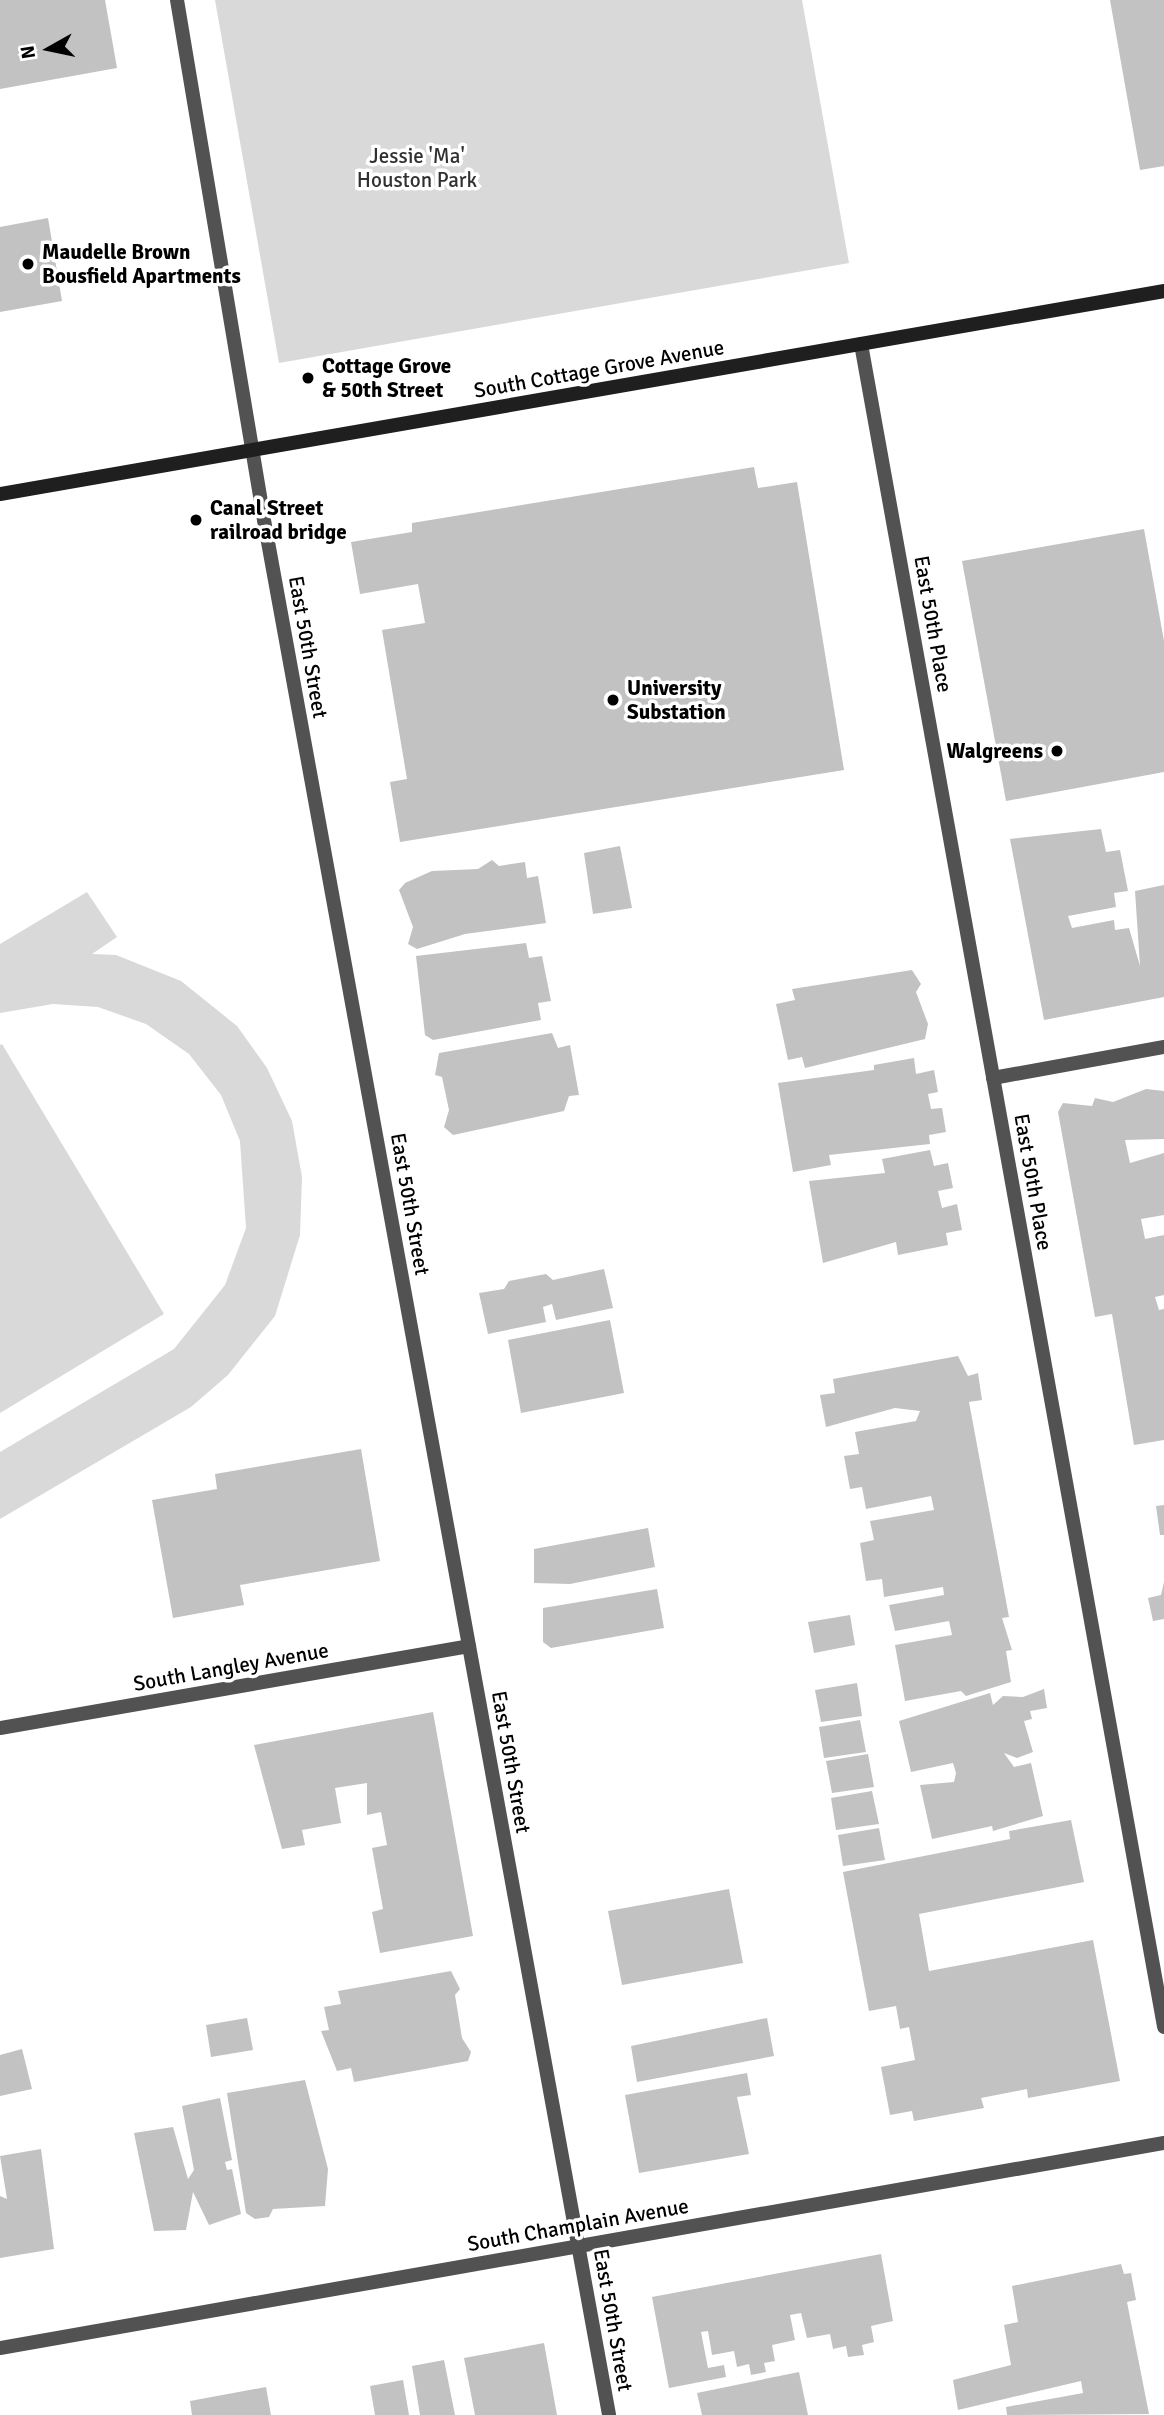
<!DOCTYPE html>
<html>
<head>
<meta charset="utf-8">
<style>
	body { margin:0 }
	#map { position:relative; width:1164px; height:2415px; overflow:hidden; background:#fff; font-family:Signika,sans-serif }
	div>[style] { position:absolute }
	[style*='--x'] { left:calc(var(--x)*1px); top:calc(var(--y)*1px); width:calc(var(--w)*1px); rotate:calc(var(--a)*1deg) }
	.green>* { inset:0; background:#d9d9d9 }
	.building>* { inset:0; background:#c2c2c2 }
	.street>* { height:14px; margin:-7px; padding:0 7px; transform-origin:7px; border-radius:7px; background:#525252 }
	.secondary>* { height:14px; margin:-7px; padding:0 7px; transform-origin:7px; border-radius:7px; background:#1f1f1f }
	.dots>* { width:19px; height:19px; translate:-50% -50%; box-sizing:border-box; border:4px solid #fff; border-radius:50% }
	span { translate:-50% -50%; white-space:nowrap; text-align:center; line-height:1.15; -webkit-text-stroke:7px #fff; paint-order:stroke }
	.park-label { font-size:21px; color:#303030 }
	.poi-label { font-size:21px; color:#000; font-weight:700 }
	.left { translate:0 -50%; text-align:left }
	.right { translate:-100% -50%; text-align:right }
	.street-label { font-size:21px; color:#000 }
	.north { position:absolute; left:14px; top:14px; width:70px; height:70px; -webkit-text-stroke:5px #fff; paint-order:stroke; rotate:261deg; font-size:19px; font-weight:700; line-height:28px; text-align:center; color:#000 }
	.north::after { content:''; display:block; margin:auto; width:24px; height:32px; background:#000; clip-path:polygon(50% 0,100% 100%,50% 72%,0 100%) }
</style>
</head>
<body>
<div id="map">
	<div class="green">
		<i style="clip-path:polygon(215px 0,802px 0,849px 263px,279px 363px)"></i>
		<i style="clip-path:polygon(87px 892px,117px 937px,92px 954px,116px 955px,181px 981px,237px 1026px,267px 1068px,292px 1121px,302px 1177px,300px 1235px,275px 1316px,228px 1375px,191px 1407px,0 1519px,0 1452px,174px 1349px,225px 1285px,246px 1228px,240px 1141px,221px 1095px,189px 1054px,146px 1024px,98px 1007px,53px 1004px,0 1013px,0 944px)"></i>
		<i style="clip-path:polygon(2px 1044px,164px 1314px,0 1413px,0 1045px)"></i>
	</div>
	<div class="building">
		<i style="clip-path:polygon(0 0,105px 0,117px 68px,0 89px)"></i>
		<i style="clip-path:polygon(1110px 0,1164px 0,1164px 166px,1140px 170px)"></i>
		<i style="clip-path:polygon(48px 218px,62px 301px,0 312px,0 227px)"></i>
		<i style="clip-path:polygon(754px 467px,758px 488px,797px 482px,844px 770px,400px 842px,390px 782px,407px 779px,382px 630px,425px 623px,418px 584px,360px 594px,351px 542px,412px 532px,412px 523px)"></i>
		<i style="clip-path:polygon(1144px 529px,1164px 641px,1164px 772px,1006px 801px,962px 561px)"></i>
		<i style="clip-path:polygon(1101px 829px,1106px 852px,1120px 850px,1128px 891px,1114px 893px,1116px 907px,1068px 916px,1072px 928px,1114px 920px,1115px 930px,1129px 928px,1140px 966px,1135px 891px,1164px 885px,1164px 997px,1044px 1020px,1010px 839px)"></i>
		<i style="clip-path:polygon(620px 846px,632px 908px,593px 914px,584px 853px)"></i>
		<i style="clip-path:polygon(492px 860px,499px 866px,525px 862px,527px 878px,538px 876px,546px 923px,465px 934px,417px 949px,408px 944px,413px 927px,399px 890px,405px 883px,432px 871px,478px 869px)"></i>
		<i style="clip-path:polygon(526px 943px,529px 958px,542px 956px,551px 1001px,538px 1003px,541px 1020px,433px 1040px,425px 1035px,416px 956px)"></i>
		<i style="clip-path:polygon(912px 970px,921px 984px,916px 992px,928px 1024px,925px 1039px,805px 1068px,802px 1057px,788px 1060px,776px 1004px,795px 1000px,792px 989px)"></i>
		<i style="clip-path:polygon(552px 1033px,558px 1048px,570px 1045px,579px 1095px,569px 1096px,564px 1111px,453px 1135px,444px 1127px,449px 1110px,442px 1077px,435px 1075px,439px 1053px)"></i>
		<i style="clip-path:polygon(914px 1058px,916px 1074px,934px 1070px,938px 1092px,928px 1094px,931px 1109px,942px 1108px,946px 1132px,929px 1135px,930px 1144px,829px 1155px,831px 1165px,793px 1172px,778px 1083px,874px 1070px,874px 1065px)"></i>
		<i style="clip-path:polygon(1146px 1089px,1164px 1091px,1164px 1139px,1125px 1140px,1130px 1163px,1164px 1153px,1164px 1215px,1141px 1219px,1145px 1239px,1164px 1235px,1164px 1295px,1155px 1297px,1159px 1310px,1164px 1309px,1164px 1440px,1134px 1445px,1112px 1314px,1095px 1317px,1058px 1112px,1063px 1103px,1092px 1106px,1095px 1098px,1113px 1102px)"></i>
		<i style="clip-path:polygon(930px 1150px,934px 1166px,948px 1163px,953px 1188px,938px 1191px,942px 1208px,957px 1204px,962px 1230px,946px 1233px,948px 1245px,898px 1255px,896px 1242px,823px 1263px,809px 1181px,885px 1173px,882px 1159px)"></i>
		<i style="clip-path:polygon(604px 1269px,613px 1308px,556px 1320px,552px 1304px,543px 1307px,546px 1322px,488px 1334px,479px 1293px,504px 1289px,509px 1281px,546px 1274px,553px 1280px)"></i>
		<i style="clip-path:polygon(610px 1320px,624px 1393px,521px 1413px,508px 1340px)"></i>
		<i style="clip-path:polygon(958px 1356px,968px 1376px,978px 1373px,982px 1400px,969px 1402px,1009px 1617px,1002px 1618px,1012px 1650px,1006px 1651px,1011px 1682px,966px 1696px,961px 1691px,905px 1701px,895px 1645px,952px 1635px,949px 1621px,895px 1631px,889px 1605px,944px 1595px,943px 1587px,884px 1597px,882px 1579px,866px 1581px,860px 1543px,874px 1540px,870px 1521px,934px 1510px,931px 1496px,866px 1509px,862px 1487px,850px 1489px,844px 1456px,859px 1454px,855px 1432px,916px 1421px,920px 1411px,895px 1408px,826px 1427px,820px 1395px,835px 1393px,833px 1379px)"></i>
		<i style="clip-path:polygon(361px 1449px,380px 1561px,240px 1585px,244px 1605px,173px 1618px,152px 1500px,217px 1489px,215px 1474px)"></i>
		<i style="clip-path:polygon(1164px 1505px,1164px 1535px,1160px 1535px,1156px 1506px)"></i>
		<i style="clip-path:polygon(648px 1528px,655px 1567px,570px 1584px,534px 1583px,534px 1549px)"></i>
		<i style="clip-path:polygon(1164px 1582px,1164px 1619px,1153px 1621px,1148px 1598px,1161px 1595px)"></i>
		<i style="clip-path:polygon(657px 1589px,664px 1628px,551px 1648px,543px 1642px,543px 1608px)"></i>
		<i style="clip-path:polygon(850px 1615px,855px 1645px,814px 1653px,808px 1622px)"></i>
		<i style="clip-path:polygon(857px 1683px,862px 1716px,821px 1722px,815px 1690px)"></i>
		<i style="clip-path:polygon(1044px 1689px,1047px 1708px,1030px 1711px,1032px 1719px,1024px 1721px,1033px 1752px,1017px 1758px,1004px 1753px,1014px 1767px,1031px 1763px,1043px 1816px,993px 1831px,992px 1826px,932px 1839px,920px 1785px,954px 1782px,956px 1773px,953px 1763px,911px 1772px,899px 1721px,990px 1693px,993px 1705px,1003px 1696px,1023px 1697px)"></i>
		<i style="clip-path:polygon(433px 1712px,473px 1936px,380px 1953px,372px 1912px,383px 1909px,372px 1848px,387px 1845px,381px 1812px,367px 1815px,367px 1783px,335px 1788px,341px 1823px,302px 1830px,305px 1845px,282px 1849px,254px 1745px)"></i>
		<i style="clip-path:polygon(860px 1720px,866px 1752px,824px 1758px,819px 1727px)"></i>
		<i style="clip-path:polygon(868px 1754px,874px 1787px,832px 1793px,826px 1761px)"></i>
		<i style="clip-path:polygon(872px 1791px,879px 1824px,836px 1830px,831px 1798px)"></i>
		<i style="clip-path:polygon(1071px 1820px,1084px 1882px,919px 1914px,929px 1971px,1093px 1940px,1120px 2081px,1028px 2098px,1027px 2089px,981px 2098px,984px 2108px,914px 2121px,912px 2111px,890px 2115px,881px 2067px,915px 2060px,909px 2027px,900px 2029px,896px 2006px,869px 2011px,843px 1872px,1010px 1839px,1009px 1831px)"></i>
		<i style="clip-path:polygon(879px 1828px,885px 1860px,843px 1866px,838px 1835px)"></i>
		<i style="clip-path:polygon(729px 1889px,743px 1963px,622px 1985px,608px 1911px)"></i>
		<i style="clip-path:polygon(451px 1971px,460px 1989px,455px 1995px,462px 2038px,471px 2052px,468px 2061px,354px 2082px,351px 2068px,337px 2071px,321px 2031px,329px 2030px,324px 2007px,341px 2004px,338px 1991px)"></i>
		<i style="clip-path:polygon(247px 2018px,253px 2050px,211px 2057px,206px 2025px)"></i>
		<i style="clip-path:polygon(767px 2018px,774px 2056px,637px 2082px,631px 2046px)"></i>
		<i style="clip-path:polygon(22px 2049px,32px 2089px,0 2096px,0 2055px)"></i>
		<i style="clip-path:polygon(747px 2073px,751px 2095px,737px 2097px,749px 2154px,639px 2173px,625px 2095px)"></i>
		<i style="clip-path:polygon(305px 2080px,328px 2169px,325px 2206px,273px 2209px,269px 2217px,255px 2219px,246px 2213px,227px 2093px)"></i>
		<i style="clip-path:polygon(220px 2098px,232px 2160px,225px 2162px,227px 2170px,232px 2169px,241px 2214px,209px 2225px,193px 2192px,186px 2230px,154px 2231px,134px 2133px,173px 2127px,188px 2179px,194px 2170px,182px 2106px)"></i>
		<i style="clip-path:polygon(41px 2149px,54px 2249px,0 2258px,0 2196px,7px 2199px,0 2156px)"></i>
		<i style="clip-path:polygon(881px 2254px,893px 2321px,871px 2326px,874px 2342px,862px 2345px,864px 2355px,848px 2357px,846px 2346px,833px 2349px,830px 2334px,807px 2338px,801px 2313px,790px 2315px,795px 2340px,772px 2345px,775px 2361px,764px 2363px,766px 2372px,751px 2375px,749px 2364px,737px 2367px,734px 2351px,712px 2355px,708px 2331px,701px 2332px,708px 2368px,724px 2365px,726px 2377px,669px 2388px,652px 2297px)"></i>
		<i style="clip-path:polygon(1121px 2264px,1124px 2274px,1131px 2273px,1136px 2300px,1127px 2302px,1149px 2414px,1007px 2415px,1006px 2407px,1083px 2393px,1081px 2381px,958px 2410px,953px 2380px,1011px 2365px,1004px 2325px,1018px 2322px,1012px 2286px)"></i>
		<i style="clip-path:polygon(544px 2343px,557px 2415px,475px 2415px,464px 2358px)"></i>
		<i style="clip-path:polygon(444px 2360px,455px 2415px,420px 2415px,412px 2366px)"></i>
		<i style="clip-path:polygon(799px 2372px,808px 2415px,702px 2415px,697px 2393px)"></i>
		<i style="clip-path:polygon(403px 2380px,409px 2415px,375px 2415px,370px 2386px)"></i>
		<i style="clip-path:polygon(266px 2387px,271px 2415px,192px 2415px,190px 2401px)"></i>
	</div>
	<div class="street">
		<i style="--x:177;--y:0;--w:527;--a:80.5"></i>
		<i style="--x:264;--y:520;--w:1926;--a:79.68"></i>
		<i style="--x:861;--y:344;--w:1710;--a:79.79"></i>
		<i style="--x:993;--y:1078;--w:174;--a:-10.3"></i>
		<i style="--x:0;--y:1728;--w:476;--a:-9.9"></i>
		<i style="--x:0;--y:2348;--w:1182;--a:-9.99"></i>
	</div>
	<div class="secondary">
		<i style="--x:0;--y:494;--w:1182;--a:-9.89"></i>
	</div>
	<div class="dots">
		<i style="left:28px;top:264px;background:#000"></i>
		<i style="left:308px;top:378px;background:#000"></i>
		<i style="left:196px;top:520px;background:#000"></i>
		<i style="left:613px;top:700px;background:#000"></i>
		<i style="left:1057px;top:751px;background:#000"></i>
	</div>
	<div class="park-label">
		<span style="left:417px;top:168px">Jessie 'Ma'<br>Houston Park</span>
	</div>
	<div class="poi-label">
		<span class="left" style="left:42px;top:264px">Maudelle Brown<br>Bousfield Apartments</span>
		<span class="left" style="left:322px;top:378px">Cottage Grove<br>&amp; 50th Street</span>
		<span class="left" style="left:210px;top:520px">Canal Street<br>railroad bridge</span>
		<span class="left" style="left:627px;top:700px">University<br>Substation</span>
		<span class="right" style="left:1043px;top:751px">Walgreens</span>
	</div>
	<div class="street-label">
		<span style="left:599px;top:369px;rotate:-10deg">South Cottage Grove Avenue</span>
		<span style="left:933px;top:624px;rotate:80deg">East 50th Place</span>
		<span style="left:308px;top:647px;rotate:80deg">East 50th Street</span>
		<span style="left:1033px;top:1182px;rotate:80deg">East 50th Place</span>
		<span style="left:410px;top:1204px;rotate:80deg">East 50th Street</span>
		<span style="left:231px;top:1667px;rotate:-10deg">South Langley Avenue</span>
		<span style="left:511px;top:1762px;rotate:80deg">East 50th Street</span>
		<span style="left:578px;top:2225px;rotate:-10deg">South Champlain Avenue</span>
		<span style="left:613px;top:2320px;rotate:80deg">East 50th Street</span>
	</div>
	<div class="north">N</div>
</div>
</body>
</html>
